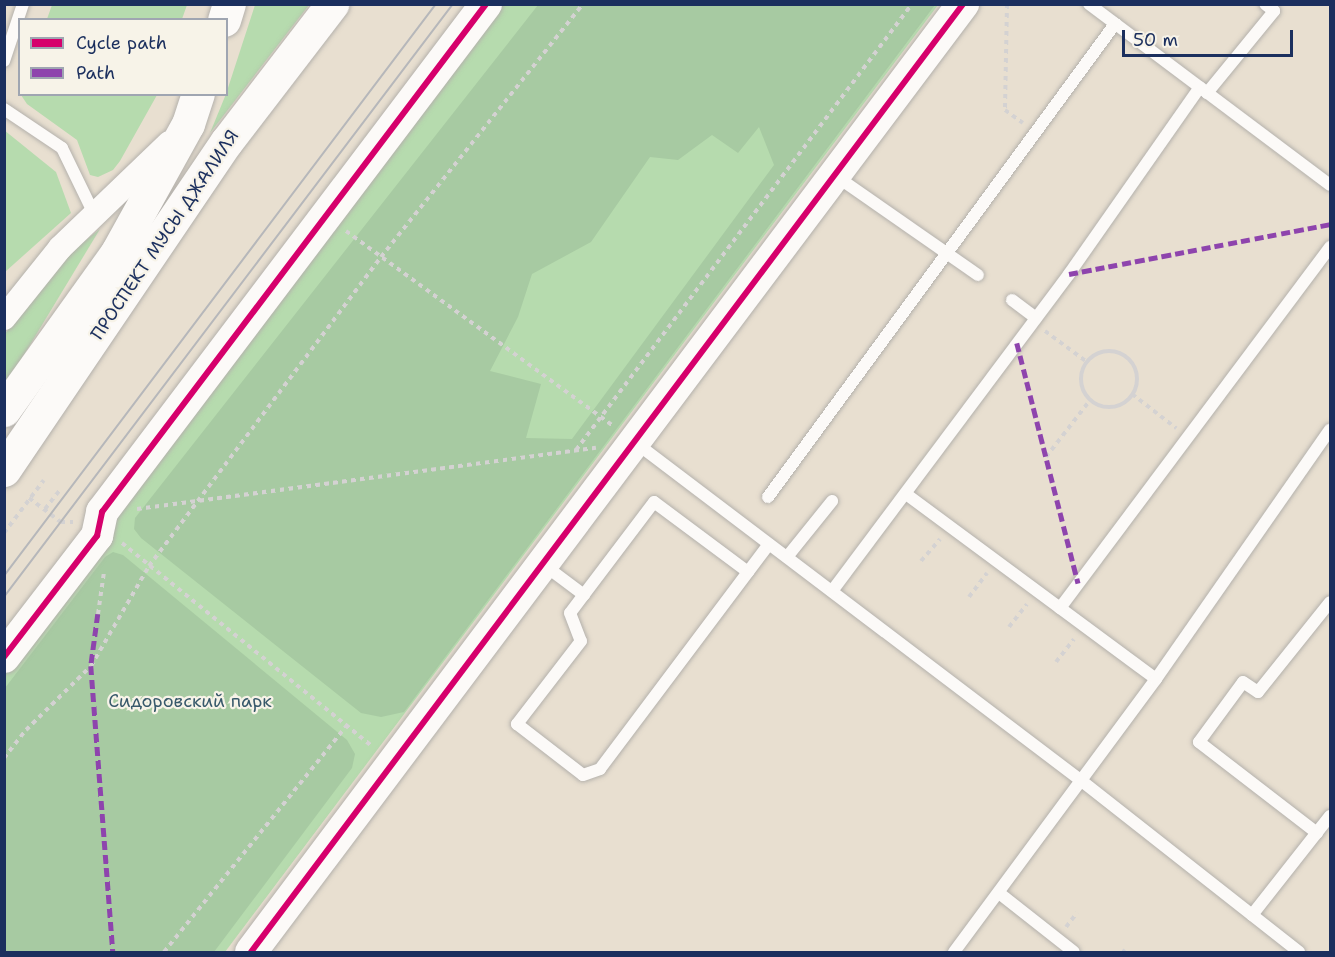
<!DOCTYPE html>
<html>
<head>
<meta charset="utf-8">
<style>
	body { margin:0 }
	#map { position:relative; width:1335px; height:957px; overflow:hidden; background:#e8dfd0; font-family:"Shantell Sans",sans-serif }
	div>[style] { position:absolute }
	[style*='--x'] { left:calc(var(--x)*1px); top:calc(var(--y)*1px); width:calc(var(--w)*1px); rotate:calc(var(--a)*1deg) }
	.green>* { inset:0; background:#b6dbae }
	.forest>* { inset:0; background:#a7caa2 }
	.path>* { height:4px; margin-top:-2px; transform-origin:0; background:repeating-linear-gradient(90deg,#d4d2d2 0 4.5px,transparent 0 9px) }
	.path>.ring { margin:-2px; padding:0; box-sizing:content-box; background:none; border:4px solid #d4d2d2; border-radius:50% }
	.roads { filter:drop-shadow(0 0 2px #b4b1ac) drop-shadow(0 0 2px #b4b1ac) }
	.service>* { height:12px; margin:-6px; padding:0 6px; transform-origin:6px; border-radius:6px; background:#fcfaf8 }
	.minor>* { height:24px; margin:-12px; padding:0 12px; transform-origin:12px; border-radius:12px; background:#fcfaf8 }
	.tertiary>* { height:32px; margin:-16px; padding:0 16px; transform-origin:16px; border-radius:16px; background:#fcfaf8 }
	.primary>* { height:33px; margin:-16.5px; padding:0 16.5px; transform-origin:16.5px; border-radius:16.5px; background:#fcfaf8 }
	.tram>* { height:1.5px; margin:-0.75px; padding:0 0.75px; transform-origin:0.75px; border-radius:0.75px; background:#b6b7ba }
	.quiet>* { height:4.5px; margin-top:-2.25px; transform-origin:0; background:repeating-linear-gradient(90deg,#8e44ad 0 9px,transparent 0 13.5px) }
	.cycleway>* { height:6px; margin:-3px; padding:0 3px; transform-origin:3px; border-radius:3px; background:#d6006c }
	span { translate:-50% -50%; white-space:nowrap; text-align:center; line-height:1.15; -webkit-text-stroke:4.5px #f7f3e8; paint-order:stroke }
	.street-label { font-size:18px; color:#1b2f5e }
	.park-label { font-size:18px; color:#38596b }
	.frame { position:absolute; inset:0; border:6px solid #1b2f5e; pointer-events:none }
	.legend { position:absolute; left:18px; top:18px; width:210px; height:78px; box-sizing:border-box; background:#f7f3e8; border:2px solid #9fa5b1; margin:0; padding:8px 10px; list-style:none; font-size:18px; color:#1b2f5e }
	.legend li { display:flex; align-items:center; gap:12px; height:30px }
	.legend b { width:30px; border:2px solid #9fa5b1 }
	.scale { position:absolute; left:1122px; top:30px; width:171px; height:27px; box-sizing:border-box; border:3px solid #1b2f5e; border-top:0; padding-left:8px; font-size:18px; line-height:21px; white-space:nowrap; color:#1b2f5e; -webkit-text-stroke:4px #f7f3e8; paint-order:stroke }
</style>
</head>
<body>
<div id="map">
	<div class="green">
		<i style="clip-path:polygon(52px 5px,52px 4px,187px 5px,182px 19px,47px 19px)"></i>
		<i style="clip-path:polygon(255px 5px,309px 5px,210px 133px,226px 94px)"></i>
		<i style="clip-path:polygon(496px 5px,938px 5px,225px 952px,5px 952px,4px 648px)"></i>
		<i style="clip-path:polygon(21px 95px,21px 94px,157px 95px,120px 161px,113px 170px,98px 177px,90px 175px,77px 140px,27px 104px)"></i>
		<i style="clip-path:polygon(4px 130px,56px 172px,71px 213px,5px 272px)"></i>
		<i style="clip-path:polygon(100px 229px,13px 373px,5px 384px,4px 335px,63px 258px)"></i>
	</div>
	<div class="forest">
		<i style="clip-path:polygon(evenodd,538px 5px,935px 5px,404px 712px,381px 717px,361px 713px,141px 538px,134px 529px,135px 518px,538px 5px,759px 127px,774px 165px,572px 439px,526px 438px,541px 384px,490px 371px,518px 317px,532px 274px,591px 242px,650px 157px,678px 160px,712px 135px,738px 153px,759px 127px)"></i>
		<i style="clip-path:polygon(113px 552px,123px 555px,347px 740px,355px 754px,352px 768px,214px 952px,5px 952px,5px 688px,105px 557px)"></i>
	</div>
	<div class="path">
		<i style="--x:1007;--y:4;--w:106;--a:91.1"></i>
		<i style="--x:1005;--y:110;--w:22;--a:36"></i>
		<i style="--x:346;--y:231;--w:331;--a:36.1"></i>
		<i style="--x:1045;--y:331;--w:52;--a:36.4"></i>
		<i class="ring" style="left:1081px;top:351px;width:52px;height:52px"></i>
		<i style="--x:1132;--y:394;--w:56;--a:37.7"></i>
		<i style="--x:576;--y:450;--w:558;--a:-53.01"></i>
		<i style="--x:1046;--y:457;--w:73;--a:-52.2"></i>
		<i style="--x:29;--y:498;--w:40;--a:37"></i>
		<i style="--x:61;--y:522;--w:12;--a:0"></i>
		<i style="--x:45;--y:509;--w:23;--a:-52"></i>
		<i style="--x:137;--y:509;--w:463;--a:-7.6"></i>
		<i style="--x:4;--y:533;--w:66;--a:-53"></i>
		<i style="--x:122;--y:543;--w:322;--a:39.1"></i>
		<i style="--x:921;--y:561;--w:29;--a:-49"></i>
		<i style="--x:969;--y:597;--w:30;--a:-53"></i>
		<i style="--x:98;--y:614;--w:42;--a:-81.9"></i>
		<i style="--x:1009;--y:627;--w:29;--a:-52"></i>
		<i style="--x:1056;--y:662;--w:29;--a:-52"></i>
		<i style="--x:4;--y:758;--w:36;--a:-52"></i>
		<i style="--x:26;--y:730;--w:91;--a:-44.6"></i>
		<i style="--x:91;--y:666;--w:116;--a:-59.9"></i>
		<i style="--x:149;--y:566;--w:386;--a:-53.1"></i>
		<i style="--x:381;--y:257;--w:324;--a:-51.4"></i>
		<i style="--x:1066;--y:927;--w:18;--a:-52"></i>
		<i style="--x:164;--y:952;--w:292;--a:-51.1"></i>
		<i style="--x:1123;--y:952;--w:3;--a:-45"></i>
	</div>
	<div class="roads">
		<div class="service">
			<i style="--x:1089;--y:4;--w:301;--a:36.9"></i>
			<i style="--x:4;--y:61;--w:60;--a:-71.6"></i>
			<i style="--x:1207;--y:93;--w:106;--a:-50.7"></i>
			<i style="--x:1274;--y:11;--w:11;--a:-142"></i>
			<i style="--x:4;--y:109;--w:70;--a:33.9"></i>
			<i style="--x:62;--y:148;--w:76;--a:64.1"></i>
			<i style="--x:836;--y:176;--w:173;--a:34.9"></i>
			<i style="--x:1012;--y:300;--w:30;--a:37"></i>
			<i style="--x:636;--y:443;--w:561;--a:37.18"></i>
			<i style="--x:1083;--y:782;--w:275;--a:38.2"></i>
			<i style="--x:906;--y:494;--w:311;--a:36.5"></i>
			<i style="--x:768;--y:497;--w:587;--a:-53.74"></i>
			<i style="--x:787;--y:557;--w:72;--a:-51.2"></i>
			<i style="--x:544;--y:565;--w:50;--a:36.9"></i>
			<i style="--x:748;--y:572;--w:117;--a:-143.3"></i>
			<i style="--x:654;--y:502;--w:139;--a:127.1"></i>
			<i style="--x:570;--y:613;--w:30;--a:69"></i>
			<i style="--x:581;--y:641;--w:105;--a:127.6"></i>
			<i style="--x:517;--y:724;--w:83;--a:37.7"></i>
			<i style="--x:583;--y:775;--w:18;--a:-19"></i>
			<i style="--x:600;--y:769;--w:281;--a:-53.1"></i>
			<i style="--x:832;--y:591;--w:396;--a:-53.2"></i>
			<i style="--x:1069;--y:274;--w:228;--a:-55"></i>
			<i style="--x:1060;--y:608;--w:451;--a:-53.2"></i>
			<i style="--x:1317;--y:833;--w:149;--a:-142.4"></i>
			<i style="--x:1199;--y:742;--w:74;--a:-53.7"></i>
			<i style="--x:1243;--y:682;--w:18;--a:34"></i>
			<i style="--x:1258;--y:692;--w:115;--a:-51.3"></i>
			<i style="--x:999;--y:893;--w:95;--a:38.2"></i>
			<i style="--x:1252;--y:915;--w:126;--a:-51.8"></i>
			<i style="--x:954;--y:952;--w:340;--a:-53.5"></i>
			<i style="--x:1156;--y:679;--w:304;--a:-55.1"></i>
		</div>
		<div class="minor">
			<i style="--x:4;--y:318;--w:90;--a:-51.3"></i>
			<i style="--x:60;--y:248;--w:151;--a:-43.9"></i>
		</div>
		<div class="tertiary">
			<i style="--x:4;--y:657;--w:153;--a:-52.5"></i>
			<i style="--x:97;--y:536;--w:25;--a:-78"></i>
			<i style="--x:102;--y:512;--w:637;--a:-52.91"></i>
			<i style="--x:251;--y:952;--w:1186;--a:-53.09"></i>
		</div>
		<div class="primary">
			<i style="--x:224;--y:20;--w:17;--a:-73"></i>
			<i style="--x:4;--y:410;--w:194;--a:-54.4"></i>
			<i style="--x:117;--y:252;--w:146;--a:-61"></i>
			<i style="--x:188;--y:124;--w:32;--a:-72"></i>
			<i style="--x:4;--y:470;--w:397;--a:-55.9"></i>
			<i style="--x:227;--y:141;--w:173;--a:-52.5"></i>
		</div>
	</div>
	<div class="tram">
		<i style="--x:4;--y:576;--w:717;--a:-52.94"></i>
		<i style="--x:4;--y:597;--w:744;--a:-52.87"></i>
	</div>
	<div class="quiet">
		<i style="--x:1069;--y:274;--w:266;--a:-10.8"></i>
		<i style="--x:1017;--y:343;--w:248;--a:75.7"></i>
		<i style="--x:98;--y:614;--w:52;--a:97.7"></i>
		<i style="--x:91;--y:666;--w:287;--a:85.6"></i>
	</div>
	<div class="cycleway">
		<i style="--x:4;--y:657;--w:153;--a:-52.5"></i>
		<i style="--x:97;--y:536;--w:25;--a:-78"></i>
		<i style="--x:102;--y:512;--w:637;--a:-52.91"></i>
		<i style="--x:251;--y:952;--w:1186;--a:-53.09"></i>
	</div>
	<div class="street-label">
		<span style="left:165px;top:235px;rotate:-56deg">ПРОСПЕКТ МУСЫ ДЖАЛИЛЯ</span>
	</div>
	<div class="park-label">
		<span style="left:190px;top:701px">Сидоровский парк</span>
	</div>
	<div class="frame"></div>
	<ul class="legend">
	<li><b style="height:8px;background:#d6006c"></b>Cycle path</li>
	<li><b style="height:8px;background:#8e44ad"></b>Path</li>
	</ul>
	<div class="scale">50 m</div>
</div>
</body>
</html>
